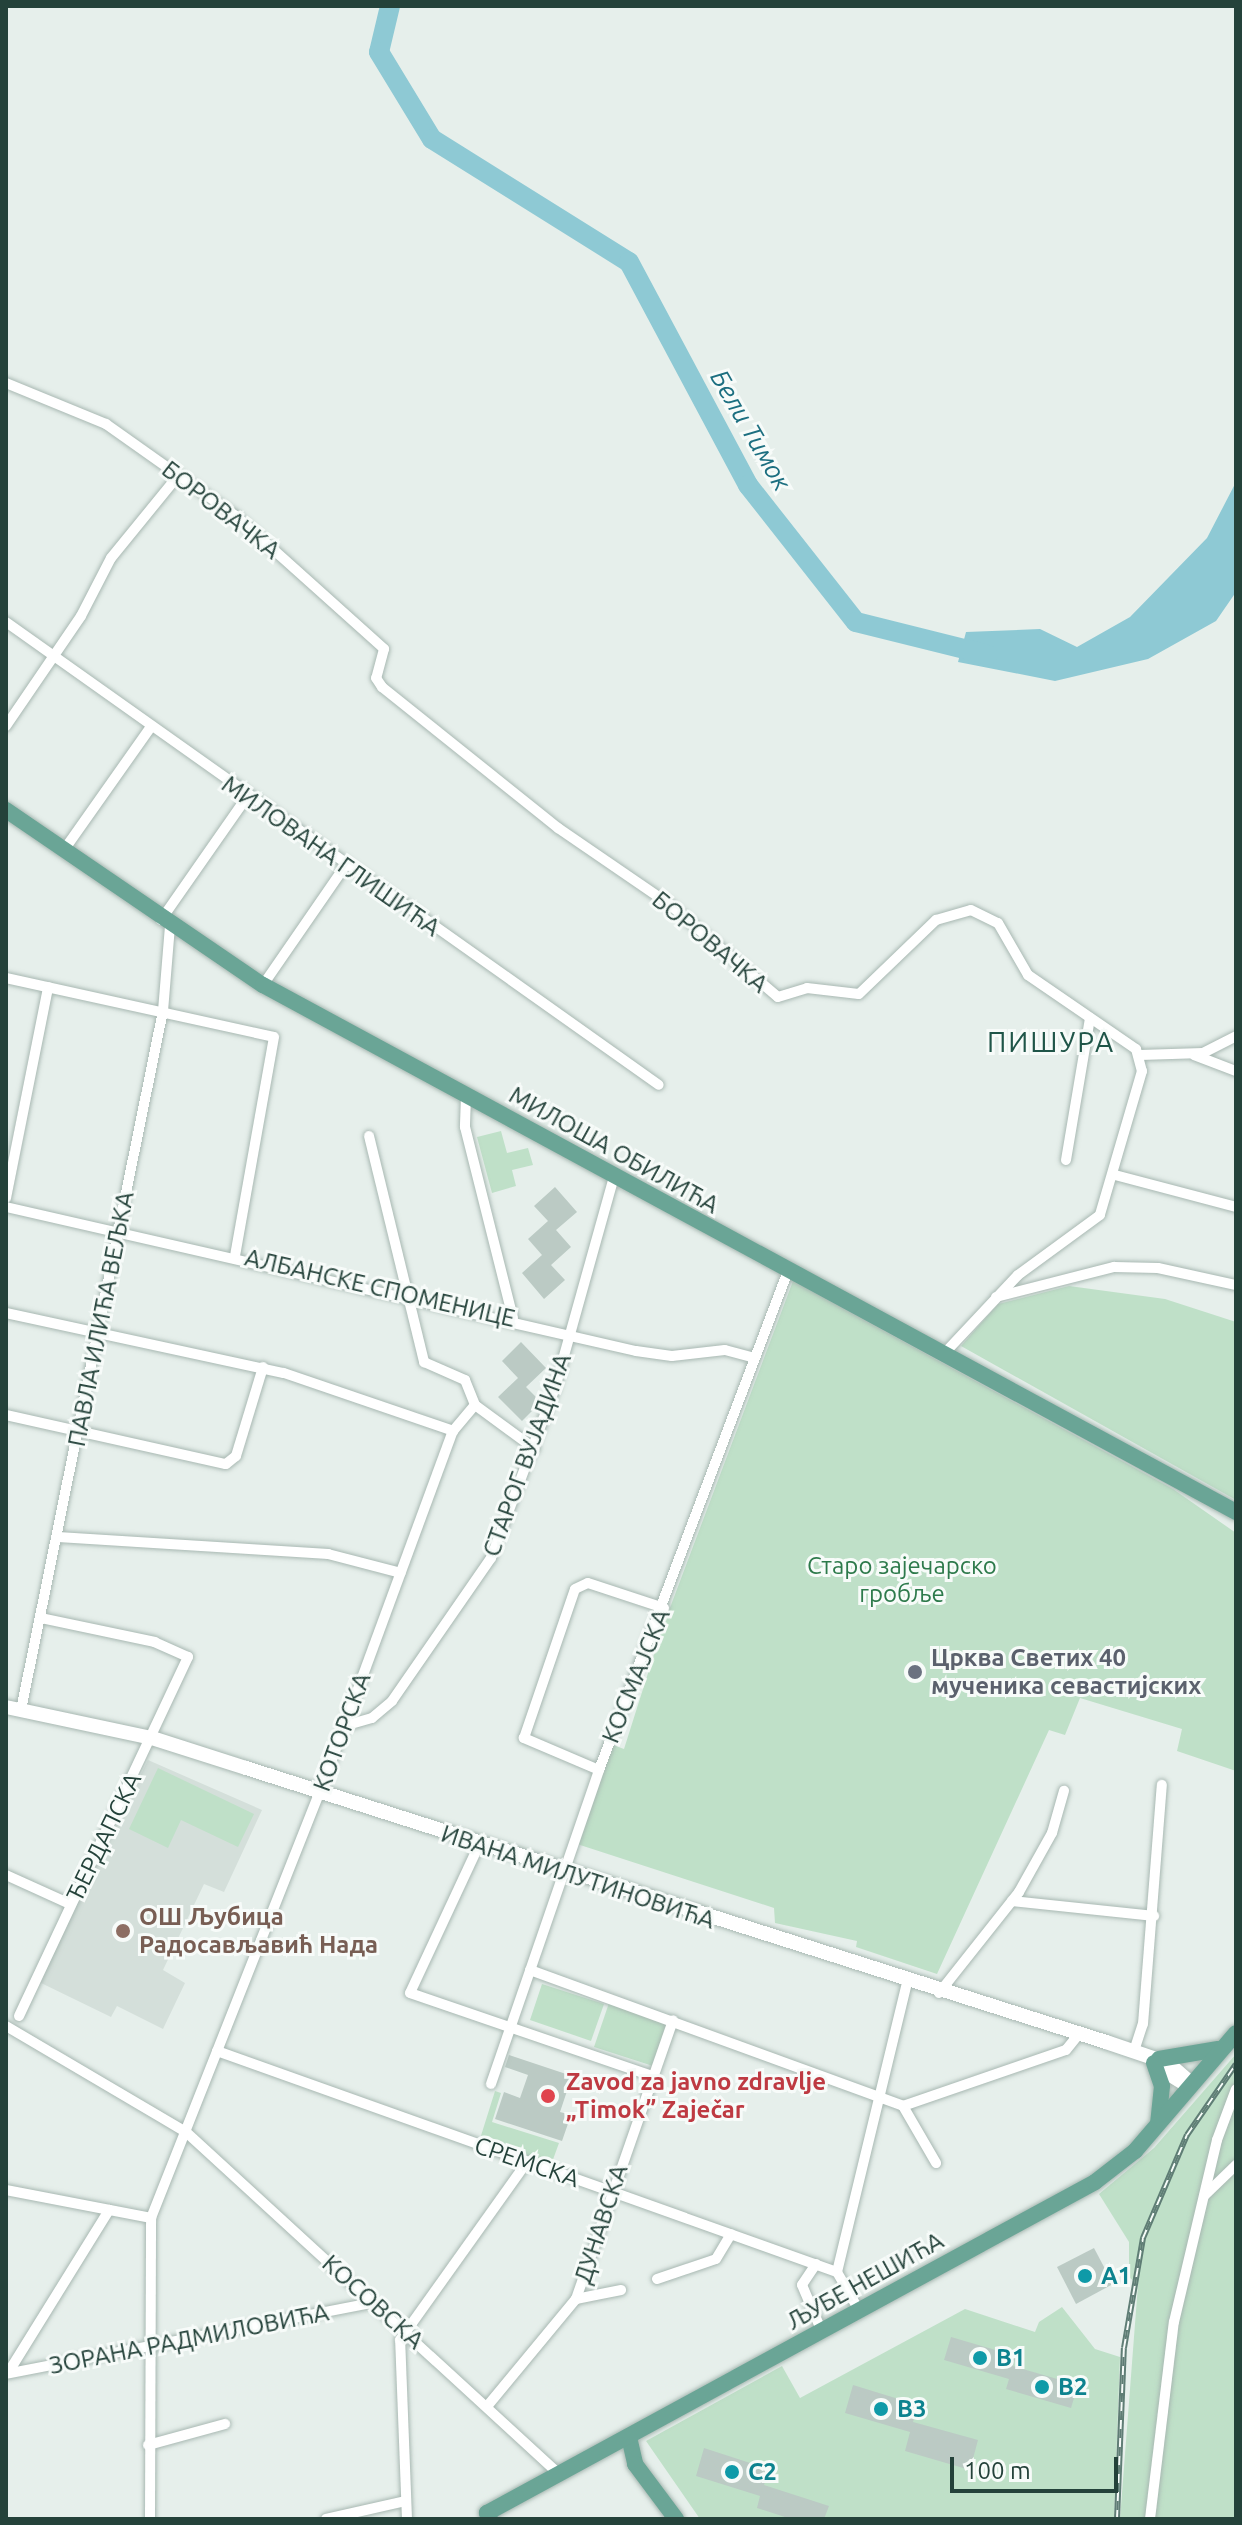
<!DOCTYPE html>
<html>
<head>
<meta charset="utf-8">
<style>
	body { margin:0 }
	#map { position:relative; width:1242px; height:2525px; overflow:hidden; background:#e6efeb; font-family:Ubuntu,sans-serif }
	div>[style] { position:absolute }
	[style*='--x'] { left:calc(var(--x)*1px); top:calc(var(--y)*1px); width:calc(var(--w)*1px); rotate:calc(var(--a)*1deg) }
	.built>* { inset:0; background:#d4dfda }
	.green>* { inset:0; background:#bfe0c8 }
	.water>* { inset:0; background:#8ec9d4 }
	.river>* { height:20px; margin:-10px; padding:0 10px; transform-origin:10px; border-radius:10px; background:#8ec9d4 }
	.building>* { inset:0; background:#bbcac4 }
	.roads { filter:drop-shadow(0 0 2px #a8b8b2) drop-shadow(0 0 2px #a8b8b2) }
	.street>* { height:10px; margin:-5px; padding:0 5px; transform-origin:5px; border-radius:5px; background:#fff }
	.secondary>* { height:14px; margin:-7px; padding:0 7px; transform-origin:7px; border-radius:7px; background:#fff }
	.primary>* { height:16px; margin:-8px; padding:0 8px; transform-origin:8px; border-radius:8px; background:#6aa596 }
	.rail>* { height:6px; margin-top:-3px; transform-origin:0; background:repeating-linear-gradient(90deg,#f7fbf9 0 9px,#5f7d75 0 18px); box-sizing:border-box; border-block:2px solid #5f7d75 }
	.dots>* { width:22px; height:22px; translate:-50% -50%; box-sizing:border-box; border:4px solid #f7fbf9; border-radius:50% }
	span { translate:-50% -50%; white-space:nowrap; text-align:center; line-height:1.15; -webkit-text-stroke:6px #f7fbf9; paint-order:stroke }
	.street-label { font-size:24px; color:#24423a }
	.park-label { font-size:24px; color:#2d7a4b }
	.worship-label { font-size:24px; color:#5b616d; font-weight:700 }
	.left { translate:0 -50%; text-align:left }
	.education-label { font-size:24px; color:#785e54; font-weight:700 }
	.health-label { font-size:24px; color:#be3a42; font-weight:700 }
	.culture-label { font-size:24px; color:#0d838f; font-weight:700 }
	.water-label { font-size:26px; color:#1c6f80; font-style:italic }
	.quarter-label { font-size:28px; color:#1f5548; letter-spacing:2px }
	.frame { position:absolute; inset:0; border:8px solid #24423a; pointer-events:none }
	.scale { position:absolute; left:950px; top:2457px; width:168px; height:36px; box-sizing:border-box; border:4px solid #24423a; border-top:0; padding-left:10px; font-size:24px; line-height:28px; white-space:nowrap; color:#24423a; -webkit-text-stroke:6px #f7fbf9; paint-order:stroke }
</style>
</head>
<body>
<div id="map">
	<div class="built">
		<i style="clip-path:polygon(148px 1760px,262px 1810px,224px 1892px,204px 1884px,163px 1970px,185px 1983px,163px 2029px,117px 2006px,111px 2017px,39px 1982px)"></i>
	</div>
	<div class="green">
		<i style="clip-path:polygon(501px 1131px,507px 1153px,528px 1148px,533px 1165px,512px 1170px,516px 1186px,492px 1193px,477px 1137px)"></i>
		<i style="clip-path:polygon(793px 1281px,1173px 1489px,1236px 1533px,1236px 1771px,1177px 1751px,1182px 1729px,1080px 1698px,1065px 1735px,1049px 1730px,937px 1974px,856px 1947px,857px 1941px,775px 1923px,774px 1908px,577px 1844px,613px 1745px,624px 1749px,662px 1629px)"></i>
		<i style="clip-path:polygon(1069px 1286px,1165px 1299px,1236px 1322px,1236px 1500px,961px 1346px,998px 1304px)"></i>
		<i style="clip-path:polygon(158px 1768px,254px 1814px,238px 1847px,181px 1820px,168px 1848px,129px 1829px)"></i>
		<i style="clip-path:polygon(542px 1984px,604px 2004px,591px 2041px,530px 2020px)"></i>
		<i style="clip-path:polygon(609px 2003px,667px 2023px,653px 2066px,594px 2047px)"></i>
		<i style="clip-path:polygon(1236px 2054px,1236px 2166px,1212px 2195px,1236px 2172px,1236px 2519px,1120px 2519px,1138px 2285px,1129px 2277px,1129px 2242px,1099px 2194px,1154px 2148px)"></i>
		<i style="clip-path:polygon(495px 2091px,501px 2093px,492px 2122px,559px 2143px,551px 2165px,479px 2142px)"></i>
		<i style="clip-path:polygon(1062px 2307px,1095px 2349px,1120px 2357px,1114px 2519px,700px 2519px,646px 2441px,782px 2366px,800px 2398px,965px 2309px,1035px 2332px,1039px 2322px)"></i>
	</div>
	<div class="water">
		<i style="clip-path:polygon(1236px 482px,1236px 592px,1216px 621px,1148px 659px,1055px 681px,958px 662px,966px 632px,1040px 629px,1077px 647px,1130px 617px,1207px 538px)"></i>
	</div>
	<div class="river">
		<i style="--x:390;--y:6;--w:47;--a:103.4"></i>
		<i style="--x:379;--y:52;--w:102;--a:58.7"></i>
		<i style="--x:432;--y:139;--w:232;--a:32"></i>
		<i style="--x:629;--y:262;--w:253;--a:61.9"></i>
		<i style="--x:748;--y:485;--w:174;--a:51.8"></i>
		<i style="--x:856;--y:622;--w:136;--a:14"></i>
	</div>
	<div class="building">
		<i style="clip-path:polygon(555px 1187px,577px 1212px,556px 1230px,571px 1247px,551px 1265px,565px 1280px,544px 1299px,522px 1273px,542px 1255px,528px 1239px,548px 1221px,534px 1206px)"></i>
		<i style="clip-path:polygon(521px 1342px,546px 1368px,526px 1387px,541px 1402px,522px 1421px,498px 1397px,518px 1378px,502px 1361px)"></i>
		<i style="clip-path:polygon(509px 2055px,572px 2076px,560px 2112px,571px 2115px,562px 2141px,495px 2119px,504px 2092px,520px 2098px,528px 2075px,505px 2067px)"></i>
		<i style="clip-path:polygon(1094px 2248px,1113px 2284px,1076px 2304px,1057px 2267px)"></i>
		<i style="clip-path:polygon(951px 2337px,1016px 2356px,1013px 2366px,1078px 2385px,1071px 2408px,1006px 2389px,1009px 2379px,944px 2360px)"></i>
		<i style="clip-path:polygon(853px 2385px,918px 2405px,913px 2422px,978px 2440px,970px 2470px,905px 2451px,910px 2432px,845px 2413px)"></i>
		<i style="clip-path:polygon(704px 2448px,769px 2469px,764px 2485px,829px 2506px,824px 2519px,791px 2519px,757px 2508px,760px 2496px,696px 2476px)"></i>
	</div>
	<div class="roads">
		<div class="street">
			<i style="--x:6;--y:383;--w:108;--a:22.3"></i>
			<i style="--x:106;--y:424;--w:159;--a:35.3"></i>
			<i style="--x:236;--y:516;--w:199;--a:41.9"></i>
			<i style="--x:384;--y:649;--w:30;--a:105"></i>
			<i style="--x:376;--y:678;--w:11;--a:56"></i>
			<i style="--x:382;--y:687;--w:226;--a:38.7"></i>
			<i style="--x:558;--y:828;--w:135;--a:34.4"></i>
			<i style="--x:669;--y:904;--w:143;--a:40.5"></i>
			<i style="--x:778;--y:997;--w:30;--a:-17"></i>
			<i style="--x:807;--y:988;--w:52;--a:6.6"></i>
			<i style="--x:859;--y:994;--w:107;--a:-43.9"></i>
			<i style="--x:936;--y:920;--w:36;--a:-16"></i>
			<i style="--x:971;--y:910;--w:30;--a:26"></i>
			<i style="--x:998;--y:923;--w:60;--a:60"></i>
			<i style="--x:1028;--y:975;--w:131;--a:34.4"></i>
			<i style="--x:1136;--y:1049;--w:23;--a:75"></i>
			<i style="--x:1142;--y:1071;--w:150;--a:106.3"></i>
			<i style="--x:1100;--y:1215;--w:102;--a:143.8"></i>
			<i style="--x:1018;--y:1275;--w:110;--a:133.2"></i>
			<i style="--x:6;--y:622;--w:800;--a:35.34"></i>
			<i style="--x:6;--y:726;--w:133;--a:-55.7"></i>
			<i style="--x:81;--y:616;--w:65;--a:-62.7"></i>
			<i style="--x:111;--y:558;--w:104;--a:-50.8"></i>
			<i style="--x:64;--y:850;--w:149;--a:-54.8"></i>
			<i style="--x:161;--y:920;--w:149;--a:-55.1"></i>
			<i style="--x:6;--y:978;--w:274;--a:12.4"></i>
			<i style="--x:274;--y:1037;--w:221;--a:100.1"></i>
			<i style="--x:263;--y:985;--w:145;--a:-55.4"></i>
			<i style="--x:1140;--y:1055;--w:63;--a:-1.8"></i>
			<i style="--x:1203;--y:1053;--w:37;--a:-27"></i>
			<i style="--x:1194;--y:1055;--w:45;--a:20.9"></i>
			<i style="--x:466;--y:1096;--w:31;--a:92"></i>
			<i style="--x:465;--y:1127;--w:197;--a:75.9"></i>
			<i style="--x:369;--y:1136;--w:233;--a:76.3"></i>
			<i style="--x:424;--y:1362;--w:45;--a:23.7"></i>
			<i style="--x:465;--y:1380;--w:27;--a:68"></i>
			<i style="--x:1066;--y:1160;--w:144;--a:-80.4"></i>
			<i style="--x:1115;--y:1175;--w:125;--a:14.8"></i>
			<i style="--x:6;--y:1198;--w:215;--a:-78.7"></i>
			<i style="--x:6;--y:1207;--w:646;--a:12.88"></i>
			<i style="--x:636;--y:1351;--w:36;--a:8"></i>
			<i style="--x:672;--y:1356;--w:53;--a:-6.5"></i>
			<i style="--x:725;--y:1350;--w:30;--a:15"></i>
			<i style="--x:996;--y:1297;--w:122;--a:-14.3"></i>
			<i style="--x:1114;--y:1267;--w:44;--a:1.3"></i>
			<i style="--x:1158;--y:1268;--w:80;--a:12.3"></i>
			<i style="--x:6;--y:1313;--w:284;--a:12.2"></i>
			<i style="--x:284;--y:1373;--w:179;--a:18.9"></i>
			<i style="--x:6;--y:1415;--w:225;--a:12.6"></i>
			<i style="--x:226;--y:1464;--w:13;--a:-39"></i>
			<i style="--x:236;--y:1456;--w:93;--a:-73.1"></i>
			<i style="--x:58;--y:1537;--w:271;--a:3.6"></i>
			<i style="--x:328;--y:1554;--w:75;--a:14.6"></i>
			<i style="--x:21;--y:1710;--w:713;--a:-78.52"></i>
			<i style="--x:163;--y:1011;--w:85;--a:-85.3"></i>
			<i style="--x:344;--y:1726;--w:29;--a:-16"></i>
			<i style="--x:372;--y:1718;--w:26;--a:-40"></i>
			<i style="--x:392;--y:1701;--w:174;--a:-55.3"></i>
			<i style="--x:491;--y:1558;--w:182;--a:-69.4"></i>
			<i style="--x:555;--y:1388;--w:219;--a:-74.4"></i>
			<i style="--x:599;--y:1770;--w:82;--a:-156.9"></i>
			<i style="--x:524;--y:1738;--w:157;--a:-71.1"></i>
			<i style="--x:575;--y:1589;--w:14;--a:-25"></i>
			<i style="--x:588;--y:1583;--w:80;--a:18.2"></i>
			<i style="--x:479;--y:1845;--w:163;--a:115"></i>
			<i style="--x:410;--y:1993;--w:256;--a:18.9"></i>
			<i style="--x:6;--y:1875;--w:70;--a:24.4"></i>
			<i style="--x:1012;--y:1901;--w:143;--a:6"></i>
			<i style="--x:530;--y:1970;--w:397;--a:20"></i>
			<i style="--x:903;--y:2106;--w:172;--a:-19"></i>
			<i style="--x:1066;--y:2050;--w:21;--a:-51"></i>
			<i style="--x:939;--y:1993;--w:129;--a:-51.6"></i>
			<i style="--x:1019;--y:1892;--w:68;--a:-60.8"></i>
			<i style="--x:1052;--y:1833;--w:44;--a:-74.1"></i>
			<i style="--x:19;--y:2016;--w:397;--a:-64.8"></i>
			<i style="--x:188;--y:1657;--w:36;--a:-156"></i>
			<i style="--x:155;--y:1642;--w:116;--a:-168.1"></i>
			<i style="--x:6;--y:2026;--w:209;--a:30.5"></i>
			<i style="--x:186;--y:2132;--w:506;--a:42.52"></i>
			<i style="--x:217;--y:2051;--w:658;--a:19.62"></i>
			<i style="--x:1134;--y:2051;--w:28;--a:-72"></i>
			<i style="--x:1143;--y:2024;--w:240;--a:-85.5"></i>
			<i style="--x:491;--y:2084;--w:332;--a:-71"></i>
			<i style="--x:599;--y:1770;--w:534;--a:-69.26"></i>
			<i style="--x:903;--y:2106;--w:66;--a:59.9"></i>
			<i style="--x:6;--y:2190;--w:148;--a:10.9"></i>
			<i style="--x:1205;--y:2195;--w:43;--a:-44.1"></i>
			<i style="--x:816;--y:2264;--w:25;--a:124"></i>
			<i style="--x:802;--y:2285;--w:51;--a:66.9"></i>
			<i style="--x:657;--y:2279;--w:62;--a:-18.7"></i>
			<i style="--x:716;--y:2259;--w:29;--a:-59"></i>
			<i style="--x:576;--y:2299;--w:46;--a:-11.3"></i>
			<i style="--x:860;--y:2312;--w:46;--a:-119.9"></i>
			<i style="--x:837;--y:2272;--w:298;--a:-76.4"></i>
			<i style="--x:8;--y:2373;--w:192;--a:-58.2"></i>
			<i style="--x:6;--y:2374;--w:373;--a:-11"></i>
			<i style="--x:489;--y:2404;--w:136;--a:-50.4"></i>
			<i style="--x:576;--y:2299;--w:295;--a:-70.8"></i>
			<i style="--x:148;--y:2445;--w:80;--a:-15.3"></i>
			<i style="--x:150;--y:2519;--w:301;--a:-89.8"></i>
			<i style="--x:151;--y:2218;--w:458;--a:-68.4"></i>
			<i style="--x:320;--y:1792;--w:385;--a:-69.8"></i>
			<i style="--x:453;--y:1431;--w:34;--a:-50"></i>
			<i style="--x:475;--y:1405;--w:74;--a:36.3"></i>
			<i style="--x:326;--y:2519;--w:81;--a:-12.8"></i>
			<i style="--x:407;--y:2519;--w:179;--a:-92.2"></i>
			<i style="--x:400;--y:2340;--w:219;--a:-54.5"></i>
			<i style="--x:1150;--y:2519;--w:198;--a:-83.1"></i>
			<i style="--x:1174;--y:2322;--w:187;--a:-76.7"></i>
			<i style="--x:1217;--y:2140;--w:54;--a:-69.6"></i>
		</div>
		<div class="secondary">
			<i style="--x:6;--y:1707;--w:149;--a:12"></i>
			<i style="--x:152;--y:1738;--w:99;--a:17.7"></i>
			<i style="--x:246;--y:1768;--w:903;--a:17.67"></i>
			<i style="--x:1106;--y:2042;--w:65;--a:18.7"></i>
			<i style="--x:1168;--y:2063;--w:32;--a:41"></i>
			<i style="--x:1156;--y:2066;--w:39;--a:32"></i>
		</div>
		<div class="primary">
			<i style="--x:6;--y:810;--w:311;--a:34.3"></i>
			<i style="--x:263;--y:985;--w:1107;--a:28.44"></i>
			<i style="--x:1159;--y:2059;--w:60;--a:-9.6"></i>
			<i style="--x:1154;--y:2063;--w:24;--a:71"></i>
			<i style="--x:1162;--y:2086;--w:37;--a:96"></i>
			<i style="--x:629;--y:2437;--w:28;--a:77"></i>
			<i style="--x:635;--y:2464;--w:69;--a:53.3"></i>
			<i style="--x:490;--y:2519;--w:7;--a:-117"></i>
			<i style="--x:487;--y:2513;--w:692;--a:-28.56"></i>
			<i style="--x:1095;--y:2182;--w:51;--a:-37.8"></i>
			<i style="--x:1135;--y:2151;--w:155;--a:-49.4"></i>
		</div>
	</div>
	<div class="rail">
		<i style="--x:1117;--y:2519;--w:171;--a:-87.7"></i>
		<i style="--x:1124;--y:2348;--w:112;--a:-80.2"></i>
		<i style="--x:1143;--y:2238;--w:112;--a:-66.9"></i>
		<i style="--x:1187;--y:2135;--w:86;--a:-55.4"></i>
	</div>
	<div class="dots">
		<i style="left:915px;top:1672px;background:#6b7280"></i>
		<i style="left:123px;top:1931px;background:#8d6e63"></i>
		<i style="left:548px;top:2096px;background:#e0444e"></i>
		<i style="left:1085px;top:2276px;background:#0f9aa8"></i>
		<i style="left:980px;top:2358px;background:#0f9aa8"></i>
		<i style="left:1042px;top:2387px;background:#0f9aa8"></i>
		<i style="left:881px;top:2409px;background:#0f9aa8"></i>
		<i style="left:732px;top:2472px;background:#0f9aa8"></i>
	</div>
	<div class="street-label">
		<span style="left:221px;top:510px;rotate:38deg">БОРОВАЧКА</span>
		<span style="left:331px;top:856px;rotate:35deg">МИЛОВАНА ГЛИШИЋА</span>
		<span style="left:710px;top:942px;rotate:40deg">БОРОВАЧКА</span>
		<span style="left:614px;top:1150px;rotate:29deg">МИЛОША ОБИЛИЋА</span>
		<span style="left:380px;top:1288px;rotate:13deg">АЛБАНСКЕ СПОМЕНИЦЕ</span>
		<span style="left:101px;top:1319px;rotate:-79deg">ПАВЛА ИЛИЋА ВЕЉКА</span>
		<span style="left:527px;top:1455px;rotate:-70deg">СТАРОГ ВУЈАДИНА</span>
		<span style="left:636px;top:1676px;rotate:-68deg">КОСМАЈСКА</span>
		<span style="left:342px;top:1732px;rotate:-70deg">КОТОРСКА</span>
		<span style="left:104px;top:1837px;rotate:-64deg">ЂЕРДАПСКА</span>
		<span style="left:578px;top:1877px;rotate:18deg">ИВАНА МИЛУТИНОВИЋА</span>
		<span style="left:527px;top:2162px;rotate:19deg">СРЕМСКА</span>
		<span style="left:601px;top:2224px;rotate:-72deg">ДУНАВСКА</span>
		<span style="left:865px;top:2281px;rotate:-29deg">ЉУБЕ НЕШИЋА</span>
		<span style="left:373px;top:2302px;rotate:42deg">КОСОВСКА</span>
		<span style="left:189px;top:2339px;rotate:-11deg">ЗОРАНА РАДМИЛОВИЋА</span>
	</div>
	<div class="park-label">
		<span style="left:902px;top:1580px">Старо зајечарско<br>гробље</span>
	</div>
	<div class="worship-label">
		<span class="left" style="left:931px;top:1672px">Црква Светих 40<br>мученика севастијских</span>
	</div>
	<div class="education-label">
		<span class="left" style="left:139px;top:1931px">ОШ Љубица<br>Радосављавић Нада</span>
	</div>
	<div class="health-label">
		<span class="left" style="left:566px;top:2096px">Zavod za javno zdravlje<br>„Timok” Zaječar</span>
	</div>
	<div class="culture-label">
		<span class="left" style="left:1101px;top:2276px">A1</span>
		<span class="left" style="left:996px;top:2358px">B1</span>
		<span class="left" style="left:1058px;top:2387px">B2</span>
		<span class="left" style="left:897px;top:2409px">B3</span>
		<span class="left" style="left:748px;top:2472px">C2</span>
	</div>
	<div class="water-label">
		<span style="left:751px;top:430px;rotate:60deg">Бели Тимок</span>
	</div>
	<div class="quarter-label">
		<span style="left:1051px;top:1042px">ПИШУРА</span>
	</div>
	<div class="frame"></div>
	<div class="scale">100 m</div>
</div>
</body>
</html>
